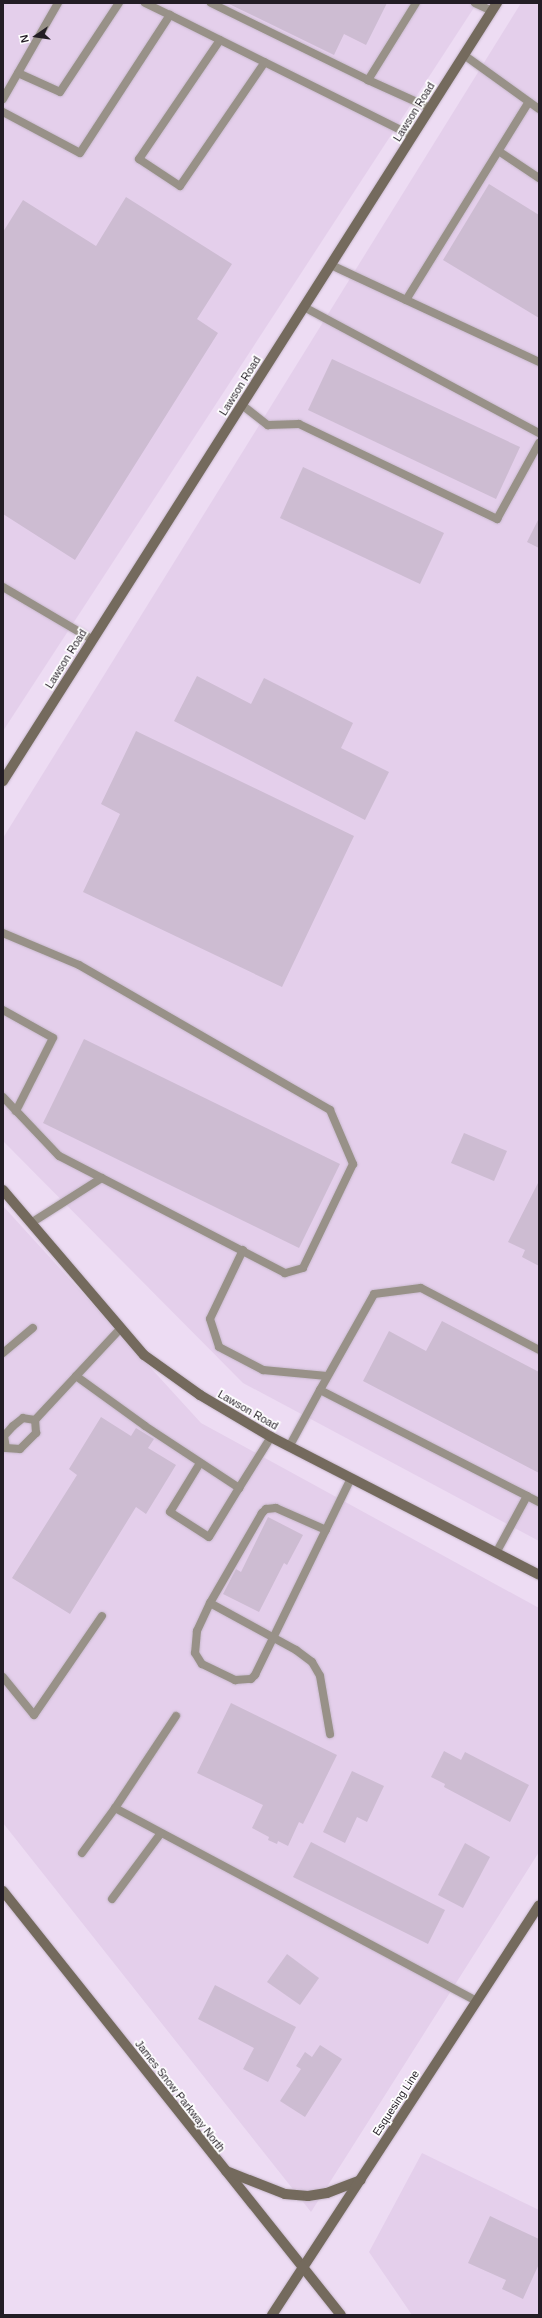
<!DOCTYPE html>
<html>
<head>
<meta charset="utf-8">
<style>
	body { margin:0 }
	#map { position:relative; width:542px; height:2318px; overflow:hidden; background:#eddcf3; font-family:Helvetica,sans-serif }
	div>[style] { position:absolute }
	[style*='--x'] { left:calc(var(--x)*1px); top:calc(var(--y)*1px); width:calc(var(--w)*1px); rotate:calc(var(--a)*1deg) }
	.built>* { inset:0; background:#e4cfeb }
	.building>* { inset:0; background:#cdbcd2 }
	.roads { filter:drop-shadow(0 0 1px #c9bace) drop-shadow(0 0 1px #c9bace) }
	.lane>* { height:8px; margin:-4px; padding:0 4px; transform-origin:4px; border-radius:4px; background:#989188 }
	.secondary>* { height:10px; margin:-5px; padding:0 5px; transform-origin:5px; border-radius:5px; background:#746a5d }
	span { translate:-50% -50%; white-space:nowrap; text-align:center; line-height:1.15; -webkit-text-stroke:3.5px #fff; paint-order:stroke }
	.street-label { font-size:11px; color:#231d25 }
	.frame { position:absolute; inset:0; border:4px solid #231d25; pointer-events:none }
	.north { position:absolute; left:16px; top:16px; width:40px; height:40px; -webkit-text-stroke:3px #fff; paint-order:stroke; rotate:257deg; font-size:11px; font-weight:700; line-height:16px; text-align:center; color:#231d25 }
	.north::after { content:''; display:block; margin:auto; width:14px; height:18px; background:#231d25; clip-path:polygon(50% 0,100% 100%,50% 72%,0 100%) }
</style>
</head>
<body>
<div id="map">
	<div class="built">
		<i style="clip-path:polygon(3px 3px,477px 3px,3px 731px)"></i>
		<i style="clip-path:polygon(521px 3px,539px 3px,539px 1541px,243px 1383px,3px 1141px,3px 838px)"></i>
		<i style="clip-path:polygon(3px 1206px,201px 1423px,539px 1608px,539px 1852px,311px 2212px,3px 1823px)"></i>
		<i style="clip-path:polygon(422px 2153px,539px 2210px,539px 2315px,412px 2315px,369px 2252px)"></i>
	</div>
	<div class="building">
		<i style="clip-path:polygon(227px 3px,387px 3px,366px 45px,344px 34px,334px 55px)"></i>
		<i style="clip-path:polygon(489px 184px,539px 215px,539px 318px,443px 260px)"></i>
		<i style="clip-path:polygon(126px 197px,232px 264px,197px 319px,218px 333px,75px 560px,3px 514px,3px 232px,23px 200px,96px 246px)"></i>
		<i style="clip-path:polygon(332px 359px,520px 447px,496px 499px,308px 410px)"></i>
		<i style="clip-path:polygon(303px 467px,444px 533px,420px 584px,280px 518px)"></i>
		<i style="clip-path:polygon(539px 518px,539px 548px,527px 542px)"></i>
		<i style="clip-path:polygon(197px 676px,251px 704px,264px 678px,353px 723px,341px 748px,389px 772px,365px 820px,174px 721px)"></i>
		<i style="clip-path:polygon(136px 731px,354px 836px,282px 987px,83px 892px,120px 814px,101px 804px)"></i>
		<i style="clip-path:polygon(84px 1039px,340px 1164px,299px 1248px,43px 1123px)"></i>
		<i style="clip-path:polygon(464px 1133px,507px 1151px,494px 1181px,451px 1163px)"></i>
		<i style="clip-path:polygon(539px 1181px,539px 1266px,522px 1257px,525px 1250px,508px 1242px)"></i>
		<i style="clip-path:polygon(442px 1321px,539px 1372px,539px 1473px,363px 1381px,389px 1331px,426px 1351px)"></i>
		<i style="clip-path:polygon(101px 1417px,131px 1436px,136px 1428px,154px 1439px,148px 1448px,176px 1465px,146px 1514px,136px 1507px,70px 1614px,12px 1578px,77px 1475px,69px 1469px)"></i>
		<i style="clip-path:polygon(268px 1517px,303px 1535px,287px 1565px,284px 1563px,259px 1612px,223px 1594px,236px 1569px,241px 1572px)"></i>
		<i style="clip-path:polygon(231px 1703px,337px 1755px,303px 1824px,299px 1822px,288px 1846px,278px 1841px,277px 1844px,268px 1840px,269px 1837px,252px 1828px,263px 1805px,197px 1773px)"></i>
		<i style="clip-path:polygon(444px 1751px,461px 1760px,465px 1752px,529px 1785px,510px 1822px,444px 1787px,445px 1784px,431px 1777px)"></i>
		<i style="clip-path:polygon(352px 1771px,384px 1786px,367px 1822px,357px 1817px,345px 1843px,323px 1832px)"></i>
		<i style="clip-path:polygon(311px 1842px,445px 1910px,428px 1944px,293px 1877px)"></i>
		<i style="clip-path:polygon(465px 1843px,490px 1857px,463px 1908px,438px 1895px)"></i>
		<i style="clip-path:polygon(287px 1954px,319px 1978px,300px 2005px,267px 1982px)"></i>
		<i style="clip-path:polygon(215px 1985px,296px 2027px,268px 2082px,243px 2069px,254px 2048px,198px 2019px)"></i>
		<i style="clip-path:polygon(320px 2045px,342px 2059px,305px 2117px,280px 2101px,301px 2069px,296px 2066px,305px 2052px,312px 2057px)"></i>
		<i style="clip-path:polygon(490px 2216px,539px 2239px,539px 2264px,523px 2299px,502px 2289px,506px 2280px,468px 2263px)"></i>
	</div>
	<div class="roads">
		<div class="lane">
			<i style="--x:145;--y:3;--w:28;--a:26"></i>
			<i style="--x:211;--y:3;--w:175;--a:26.1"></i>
			<i style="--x:416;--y:3;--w:91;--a:121.9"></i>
			<i style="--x:368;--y:80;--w:68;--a:24.3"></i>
			<i style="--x:475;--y:3;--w:19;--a:25"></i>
			<i style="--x:220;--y:40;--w:144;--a:124.2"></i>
			<i style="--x:139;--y:159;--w:49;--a:33.4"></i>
			<i style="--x:180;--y:186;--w:150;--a:-55.6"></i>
			<i style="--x:464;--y:55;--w:92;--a:35.8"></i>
			<i style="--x:18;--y:73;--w:46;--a:24.3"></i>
			<i style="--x:60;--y:92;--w:107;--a:-56.5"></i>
			<i style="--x:3;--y:99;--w:111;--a:-60.2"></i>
			<i style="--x:3;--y:112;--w:87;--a:28"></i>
			<i style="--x:80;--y:153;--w:165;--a:-56.9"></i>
			<i style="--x:170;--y:15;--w:271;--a:26.5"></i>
			<i style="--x:500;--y:152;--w:47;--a:33.7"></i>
			<i style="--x:331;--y:265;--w:230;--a:25"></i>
			<i style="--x:406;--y:300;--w:233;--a:-58.2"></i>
			<i style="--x:304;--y:307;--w:267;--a:28.2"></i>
			<i style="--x:242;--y:405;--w:33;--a:38"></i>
			<i style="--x:268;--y:425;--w:31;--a:-2"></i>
			<i style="--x:299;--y:424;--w:220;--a:25.6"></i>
			<i style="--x:497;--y:519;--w:87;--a:-61.1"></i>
			<i style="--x:3;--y:587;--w:104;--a:30.5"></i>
			<i style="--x:3;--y:933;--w:82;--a:22.8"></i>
			<i style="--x:79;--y:965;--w:290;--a:30"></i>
			<i style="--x:330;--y:1110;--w:59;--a:66.9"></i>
			<i style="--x:353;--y:1164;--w:115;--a:115.7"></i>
			<i style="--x:303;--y:1268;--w:19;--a:164"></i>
			<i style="--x:285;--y:1273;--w:254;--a:-152.6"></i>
			<i style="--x:59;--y:1156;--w:81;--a:-133.5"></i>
			<i style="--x:3;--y:1010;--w:57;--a:29.2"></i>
			<i style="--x:53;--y:1038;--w:82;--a:116.9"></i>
			<i style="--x:31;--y:1223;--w:84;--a:-32.4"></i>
			<i style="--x:243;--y:1250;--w:76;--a:115.6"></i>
			<i style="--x:210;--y:1319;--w:29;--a:72"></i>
			<i style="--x:219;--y:1347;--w:50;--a:27.6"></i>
			<i style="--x:263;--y:1370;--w:64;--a:5.4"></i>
			<i style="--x:120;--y:1329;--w:64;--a:133.1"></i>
			<i style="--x:76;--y:1376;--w:85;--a:35.9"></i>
			<i style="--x:145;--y:1426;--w:113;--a:33.4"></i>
			<i style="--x:239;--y:1488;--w:60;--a:-57.9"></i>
			<i style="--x:3;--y:1353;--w:39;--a:-40"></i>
			<i style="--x:320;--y:1390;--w:110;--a:-60.6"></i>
			<i style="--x:374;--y:1294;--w:47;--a:-7.3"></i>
			<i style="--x:421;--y:1288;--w:133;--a:27.7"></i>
			<i style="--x:35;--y:1420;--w:12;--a:-171"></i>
			<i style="--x:23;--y:1418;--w:13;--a:141"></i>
			<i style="--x:13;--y:1426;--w:13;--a:132"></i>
			<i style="--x:4;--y:1436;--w:12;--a:81"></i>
			<i style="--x:6;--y:1448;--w:14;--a:4"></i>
			<i style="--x:20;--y:1449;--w:23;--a:-45"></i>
			<i style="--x:36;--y:1433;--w:13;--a:-94"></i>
			<i style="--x:35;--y:1420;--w:60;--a:-47"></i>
			<i style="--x:289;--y:1447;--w:65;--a:-61.5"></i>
			<i style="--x:320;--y:1390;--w:233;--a:27.1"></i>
			<i style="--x:527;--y:1496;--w:65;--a:118.5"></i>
			<i style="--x:200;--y:1463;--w:57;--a:121.5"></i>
			<i style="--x:170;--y:1512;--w:46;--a:32.7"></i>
			<i style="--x:209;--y:1537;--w:57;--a:-58.5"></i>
			<i style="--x:527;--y:1496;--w:13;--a:27"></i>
			<i style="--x:326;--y:1530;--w:55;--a:-156.3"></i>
			<i style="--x:276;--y:1508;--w:10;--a:174"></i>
			<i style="--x:266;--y:1509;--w:6;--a:135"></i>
			<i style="--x:262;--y:1513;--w:104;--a:120"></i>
			<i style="--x:210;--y:1603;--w:31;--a:115"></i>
			<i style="--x:197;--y:1631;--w:22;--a:95"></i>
			<i style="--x:195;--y:1653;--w:13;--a:58"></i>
			<i style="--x:202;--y:1664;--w:37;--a:26"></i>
			<i style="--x:235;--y:1680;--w:16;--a:-4"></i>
			<i style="--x:251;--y:1679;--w:6;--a:-45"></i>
			<i style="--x:255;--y:1675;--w:219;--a:-64"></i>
			<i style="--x:210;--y:1603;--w:98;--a:28.7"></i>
			<i style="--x:296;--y:1650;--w:20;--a:37"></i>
			<i style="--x:312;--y:1662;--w:16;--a:60"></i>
			<i style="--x:320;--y:1676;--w:59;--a:80.2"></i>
			<i style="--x:3;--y:1677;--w:49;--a:50.8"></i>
			<i style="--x:34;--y:1715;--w:120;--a:-55.5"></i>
			<i style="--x:176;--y:1716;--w:110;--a:123.5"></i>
			<i style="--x:115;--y:1808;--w:410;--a:28.1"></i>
			<i style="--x:82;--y:1853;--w:56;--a:-53.7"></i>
			<i style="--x:112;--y:1899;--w:82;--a:-53.4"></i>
		</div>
		<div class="secondary">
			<i style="--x:3;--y:781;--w:922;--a:-57.59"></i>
			<i style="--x:3;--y:1190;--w:217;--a:49.5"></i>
			<i style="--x:144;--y:1355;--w:69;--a:35.5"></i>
			<i style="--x:200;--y:1395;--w:82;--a:30.6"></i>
			<i style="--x:271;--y:1437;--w:301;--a:27.2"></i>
			<i style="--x:3;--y:1891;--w:542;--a:51.44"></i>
			<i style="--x:226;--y:2171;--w:63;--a:21.3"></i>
			<i style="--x:285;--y:2194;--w:23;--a:5"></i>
			<i style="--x:308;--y:2196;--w:19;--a:-9"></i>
			<i style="--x:327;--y:2193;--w:36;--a:-21"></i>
			<i style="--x:272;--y:2315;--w:489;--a:-56.9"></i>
		</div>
	</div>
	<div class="street-label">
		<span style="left:414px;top:112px;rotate:-58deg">Lawson Road</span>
		<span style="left:240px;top:386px;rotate:-58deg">Lawson Road</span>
		<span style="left:66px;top:659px;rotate:-58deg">Lawson Road</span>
		<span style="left:248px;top:1410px;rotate:30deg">Lawson Road</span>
		<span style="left:180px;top:2096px;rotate:52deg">James Snow Parkway North</span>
		<span style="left:396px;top:2103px;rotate:-57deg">Esquesing Line</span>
	</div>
	<div class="frame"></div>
	<div class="north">N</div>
</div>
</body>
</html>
